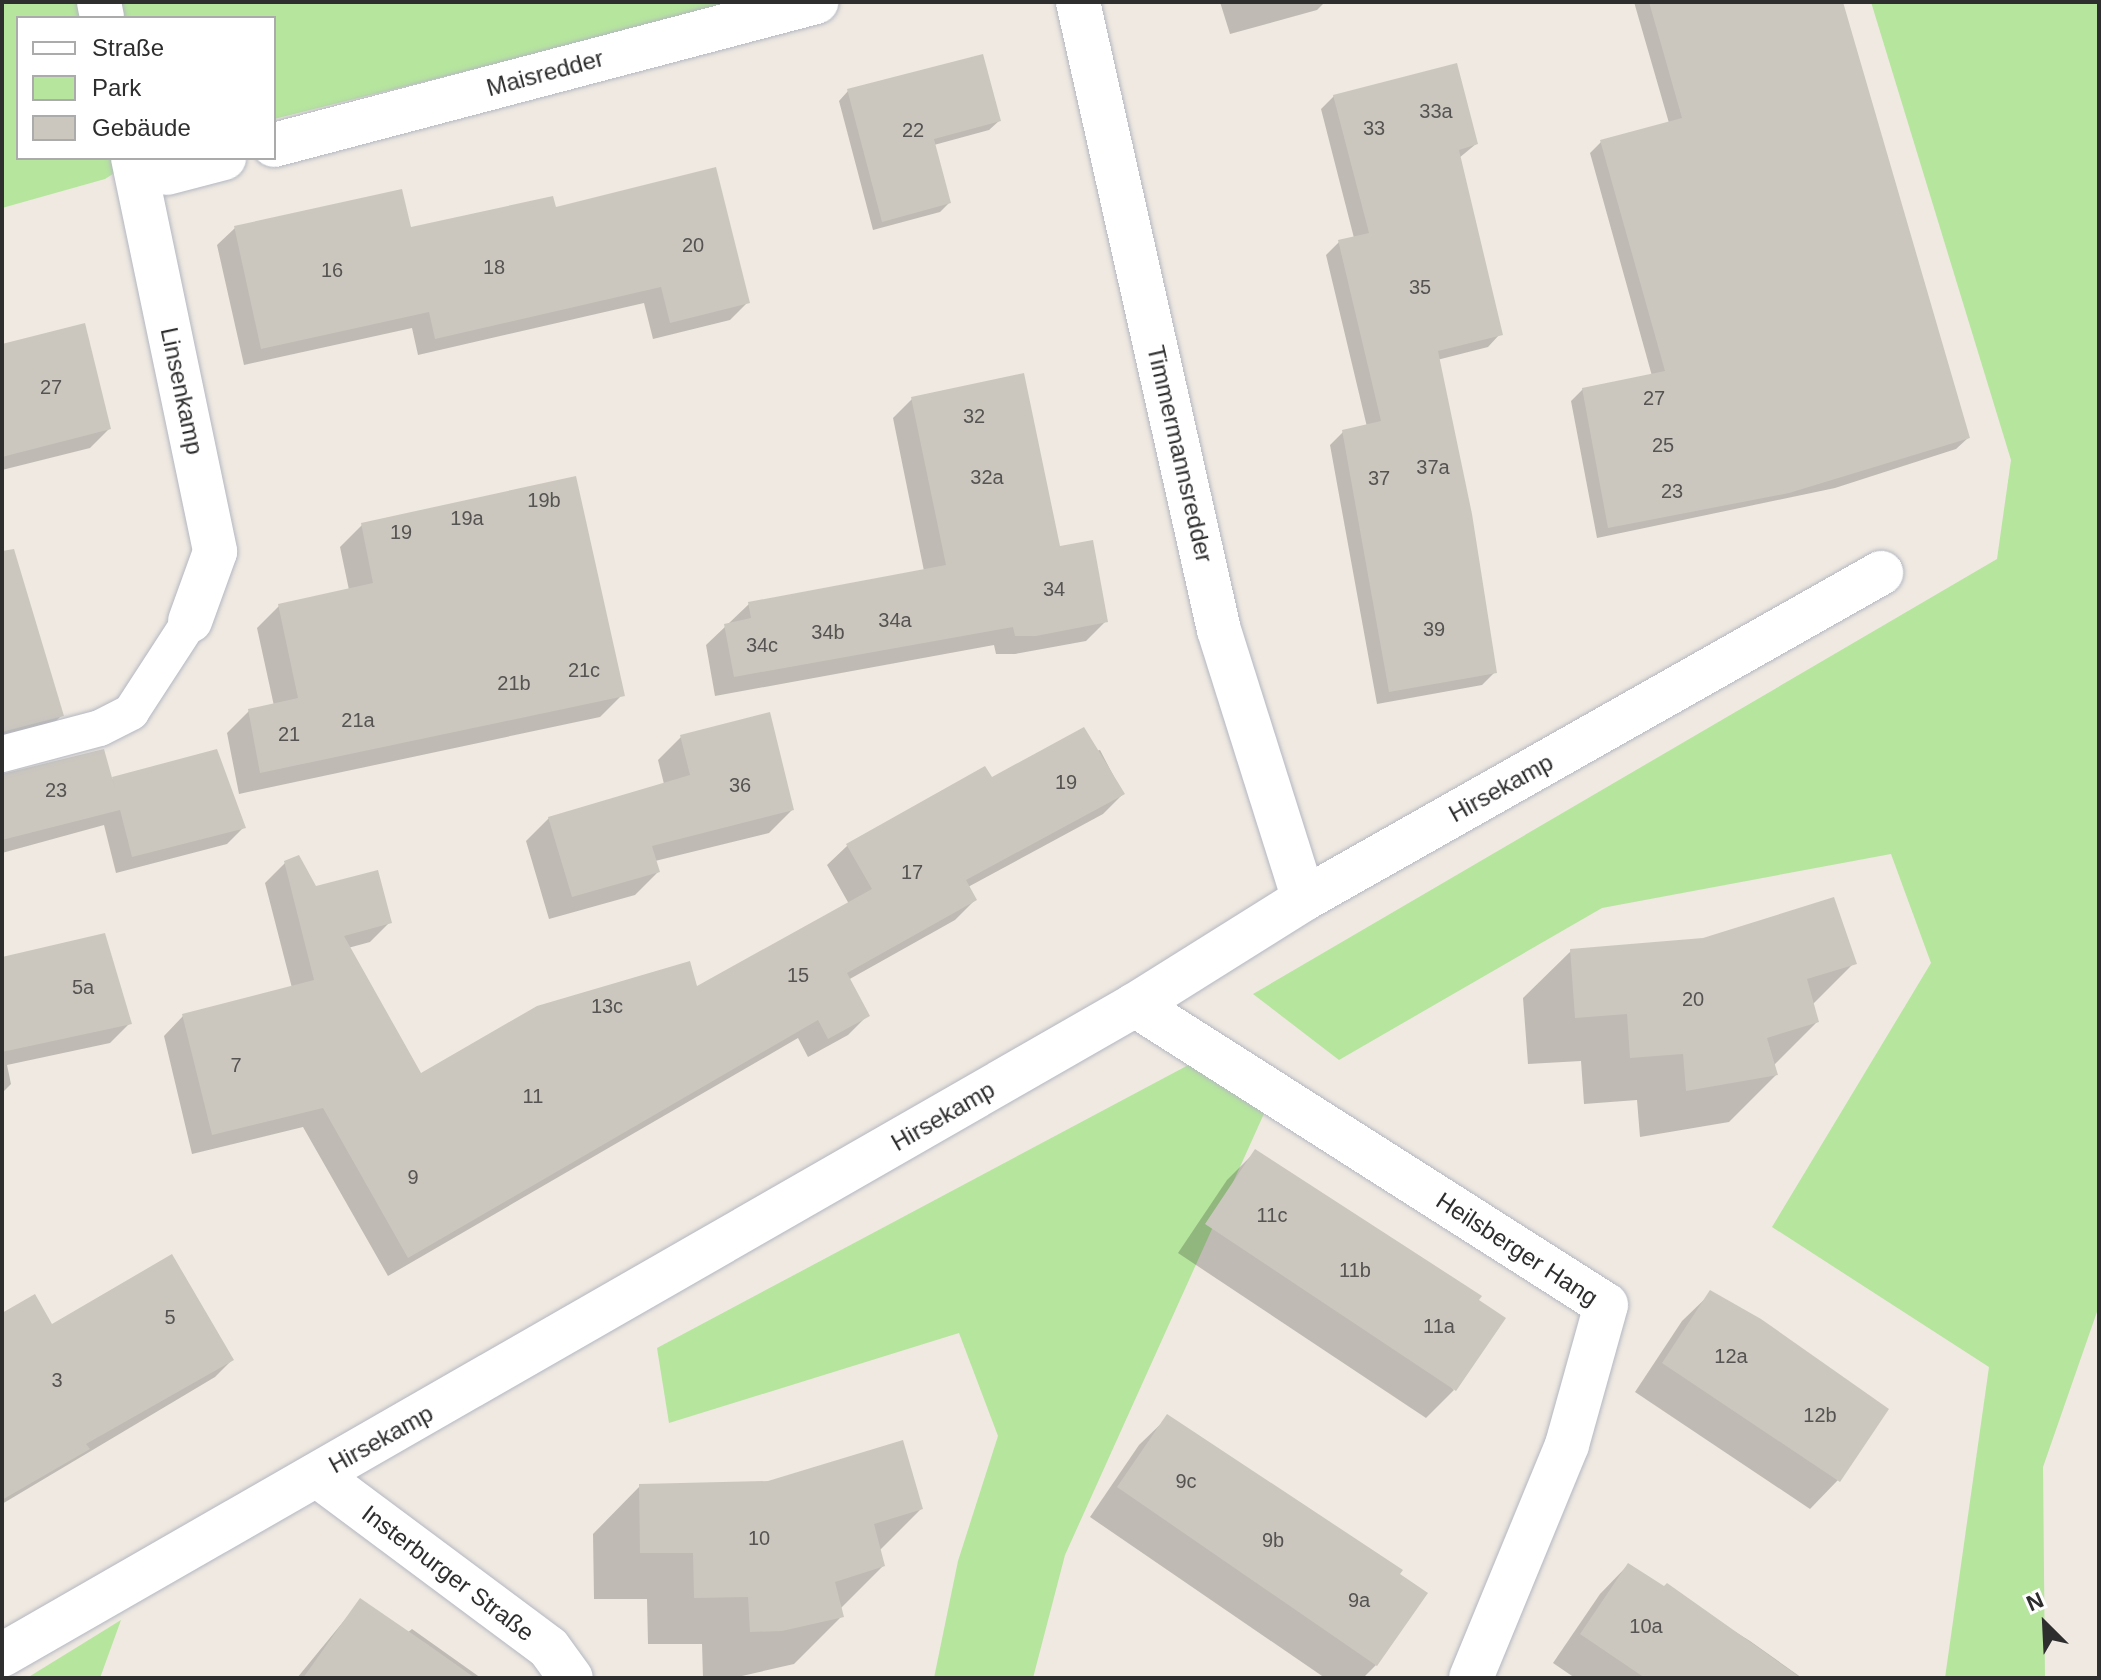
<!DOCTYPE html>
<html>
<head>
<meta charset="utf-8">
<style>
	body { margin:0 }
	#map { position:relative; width:2101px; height:1680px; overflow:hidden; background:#efe9e1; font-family:Helvetica,sans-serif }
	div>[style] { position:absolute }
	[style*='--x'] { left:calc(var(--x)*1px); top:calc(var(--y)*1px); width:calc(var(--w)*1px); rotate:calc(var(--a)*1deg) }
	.green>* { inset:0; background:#b6e59e }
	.shadow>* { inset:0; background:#0003 }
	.building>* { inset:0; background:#cbc7bf }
	.roads { filter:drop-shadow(0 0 2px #b4b7c1) drop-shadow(0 0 2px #b4b7c1) }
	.lane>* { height:36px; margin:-18px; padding:0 18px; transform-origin:18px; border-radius:18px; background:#fff }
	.street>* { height:44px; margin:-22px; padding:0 22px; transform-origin:22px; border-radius:22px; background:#fff }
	span { translate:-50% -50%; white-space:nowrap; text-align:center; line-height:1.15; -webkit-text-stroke:6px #fff; paint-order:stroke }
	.number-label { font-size:20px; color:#555452 }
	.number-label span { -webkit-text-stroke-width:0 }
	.street-label { font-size:24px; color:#2e2e2e }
	.frame { position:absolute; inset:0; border:4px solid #2e2e2e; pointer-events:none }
	.legend { position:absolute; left:16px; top:16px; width:260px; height:144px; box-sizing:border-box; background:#fff; border:2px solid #ababab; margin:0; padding:10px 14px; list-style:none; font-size:24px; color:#2e2e2e }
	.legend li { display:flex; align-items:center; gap:16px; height:40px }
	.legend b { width:40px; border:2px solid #ababab }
	.north { position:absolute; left:2005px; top:1584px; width:80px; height:80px; -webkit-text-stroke:6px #fff; paint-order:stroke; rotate:336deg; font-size:22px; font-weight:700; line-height:32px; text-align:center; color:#2e2e2e }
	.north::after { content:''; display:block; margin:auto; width:28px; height:36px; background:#2e2e2e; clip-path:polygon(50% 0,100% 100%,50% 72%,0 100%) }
</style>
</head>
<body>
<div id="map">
	<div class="green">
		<i style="clip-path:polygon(2px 2px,743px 2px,274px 119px,274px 18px,18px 18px,18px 158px,138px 158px,105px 179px,2px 208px)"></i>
		<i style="clip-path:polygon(1871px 2px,2099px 2px,2099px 1306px,2043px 1467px,2045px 1678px,1945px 1678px,1989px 1367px,1772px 1227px,1931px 963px,1891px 854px,1602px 908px,1339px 1060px,1253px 994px,1997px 559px,2011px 460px)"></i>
		<i style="clip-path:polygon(1196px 1061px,1267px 1107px,1065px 1555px,1033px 1678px,934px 1678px,958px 1561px,998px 1436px,959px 1333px,669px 1423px,657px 1348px)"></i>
		<i style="clip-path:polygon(121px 1620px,100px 1678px,27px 1678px)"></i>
	</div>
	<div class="shadow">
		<i style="clip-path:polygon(1220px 2px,1325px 2px,1317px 10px,1230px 34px)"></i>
		<i style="clip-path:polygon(1634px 2px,1841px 2px,1968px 438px,1956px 449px,1835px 488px,1597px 538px,1571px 401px,1583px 389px,1652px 376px,1590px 153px,1601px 142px,1669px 123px)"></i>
		<i style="clip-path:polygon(848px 91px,999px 121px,989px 130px,934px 145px,949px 203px,940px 212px,873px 230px,839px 101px)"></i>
		<i style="clip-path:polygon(1334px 96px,1476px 144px,1459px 158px,1500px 334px,1488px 347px,1437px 360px,1495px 672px,1482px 685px,1377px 704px,1330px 445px,1343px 432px,1367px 427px,1326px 255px,1339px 242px,1354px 238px,1321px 109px)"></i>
		<i style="clip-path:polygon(554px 210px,748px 302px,730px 320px,653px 339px,644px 303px,418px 355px,412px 328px,244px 365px,217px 245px,235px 228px,409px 229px)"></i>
		<i style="clip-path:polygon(2px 346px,109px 429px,90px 448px,2px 470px)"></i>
		<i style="clip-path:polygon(912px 399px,1058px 548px,1106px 621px,1086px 641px,1015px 654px,996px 654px,994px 645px,715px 696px,706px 645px,749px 604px,924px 571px,893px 418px)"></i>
		<i style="clip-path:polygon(362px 525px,622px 695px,600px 717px,239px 794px,227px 733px,249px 711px,274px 706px,257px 628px,279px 606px,349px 590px,340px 547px)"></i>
		<i style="clip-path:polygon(2px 604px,62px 715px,45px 732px,2px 745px)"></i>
		<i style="clip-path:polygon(681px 737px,792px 810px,769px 833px,655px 861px,658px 872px,635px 895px,549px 919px,526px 841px,549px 818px,664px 784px,658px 760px)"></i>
		<i style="clip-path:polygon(1100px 750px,1123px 794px,1103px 814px,968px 887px,975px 900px,955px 920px,848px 980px,868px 1015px,848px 1035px,808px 1057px,798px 1038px,388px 1276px,303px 1127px,192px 1154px,164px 1036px,183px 1016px,292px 988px,265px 883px,285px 863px,316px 889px,390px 922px,370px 942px,348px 948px,420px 1076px,696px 989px,849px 904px,827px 865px,847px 846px,991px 780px)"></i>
		<i style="clip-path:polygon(2px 775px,113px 779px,244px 827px,227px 844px,116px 873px,104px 825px,2px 853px)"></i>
		<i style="clip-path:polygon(1571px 951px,1854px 963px,1812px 1005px,1817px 1022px,1773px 1066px,1776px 1075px,1729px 1122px,1640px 1137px,1637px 1100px,1584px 1104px,1581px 1061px,1528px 1064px,1523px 998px)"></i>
		<i style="clip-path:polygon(2px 997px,129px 1024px,110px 1043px,7px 1065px,11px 1084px,2px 1093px)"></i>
		<i style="clip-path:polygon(1255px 1152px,1454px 1390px,1426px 1418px,1178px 1253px,1227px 1180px)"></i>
		<i style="clip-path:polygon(1711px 1293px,1838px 1480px,1810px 1509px,1635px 1392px,1682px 1321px)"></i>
		<i style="clip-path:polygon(2px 1316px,51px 1327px,232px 1360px,215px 1377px,2px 1504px)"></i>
		<i style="clip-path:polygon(1168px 1417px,1376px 1665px,1363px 1678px,1325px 1678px,1090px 1517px,1139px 1445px)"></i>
		<i style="clip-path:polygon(640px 1486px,921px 1509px,879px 1551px,883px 1566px,840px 1609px,842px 1616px,794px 1664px,733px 1678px,703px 1678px,702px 1644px,648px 1644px,647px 1599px,594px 1599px,593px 1534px)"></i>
		<i style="clip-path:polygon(1628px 1565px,1750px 1641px,1802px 1678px,1575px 1678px,1553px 1663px,1600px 1594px)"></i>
		<i style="clip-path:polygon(361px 1600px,407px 1633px,412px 1629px,481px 1678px,297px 1678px)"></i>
	</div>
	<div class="building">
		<i style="clip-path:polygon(1649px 2px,1843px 2px,1970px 438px,1789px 493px,1608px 528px,1582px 388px,1665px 371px,1600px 140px,1682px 118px)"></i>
		<i style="clip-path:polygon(983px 54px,1001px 121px,934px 139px,951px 203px,882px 222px,847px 89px)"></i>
		<i style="clip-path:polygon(1457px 63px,1478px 144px,1459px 150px,1503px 335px,1438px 351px,1472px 514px,1497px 673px,1389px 692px,1342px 430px,1381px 421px,1338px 240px,1369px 233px,1333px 95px)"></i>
		<i style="clip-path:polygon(716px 167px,750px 303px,670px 323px,661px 287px,435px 339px,429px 312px,261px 349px,234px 226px,402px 189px,411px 227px,553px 196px,556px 207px)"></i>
		<i style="clip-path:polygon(85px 323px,111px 429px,2px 457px,2px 344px)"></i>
		<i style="clip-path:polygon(1024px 373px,1060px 546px,1093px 540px,1108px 622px,1036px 636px,1015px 636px,1013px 627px,734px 677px,724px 624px,751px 618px,748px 602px,946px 565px,911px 397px)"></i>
		<i style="clip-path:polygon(576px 476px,625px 696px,260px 773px,248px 709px,298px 698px,278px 604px,373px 583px,361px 523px)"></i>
		<i style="clip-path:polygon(14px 549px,64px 716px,2px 732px,2px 551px)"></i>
		<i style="clip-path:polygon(770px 712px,794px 810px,652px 846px,660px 872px,572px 897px,548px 817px,690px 775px,680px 735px)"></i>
		<i style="clip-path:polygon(1084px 727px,1125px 794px,966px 880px,977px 900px,847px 973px,870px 1016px,828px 1039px,818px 1020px,408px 1258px,323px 1108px,212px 1135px,182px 1014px,314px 980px,284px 861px,299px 855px,316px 886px,378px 870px,392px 923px,344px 936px,421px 1073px,537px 1006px,690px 961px,697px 986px,872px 889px,846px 844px,985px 766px,992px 777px)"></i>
		<i style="clip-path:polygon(104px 749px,116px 792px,112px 777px,217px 749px,246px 828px,132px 857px,120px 810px,2px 840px,2px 774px)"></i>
		<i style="clip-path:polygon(1834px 897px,1857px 964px,1807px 979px,1819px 1022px,1767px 1038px,1778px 1075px,1686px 1091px,1683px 1054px,1630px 1058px,1627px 1014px,1575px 1018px,1570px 949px,1703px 938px)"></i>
		<i style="clip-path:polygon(105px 933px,132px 1024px,2px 1052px,2px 957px)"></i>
		<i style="clip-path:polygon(1255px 1149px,1482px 1296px,1479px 1300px,1506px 1318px,1456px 1391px,1205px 1224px)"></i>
		<i style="clip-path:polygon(172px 1254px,234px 1360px,86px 1444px,90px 1449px,2px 1500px,2px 1313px,35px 1294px,52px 1324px)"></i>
		<i style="clip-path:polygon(1710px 1290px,1761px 1319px,1889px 1409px,1840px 1482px,1662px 1363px)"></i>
		<i style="clip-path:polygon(1167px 1414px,1403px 1570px,1400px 1574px,1428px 1593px,1377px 1666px,1117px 1487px)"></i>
		<i style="clip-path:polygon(903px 1440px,923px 1509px,874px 1524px,885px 1566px,835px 1582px,844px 1617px,782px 1631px,750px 1632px,748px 1597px,694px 1598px,693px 1553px,640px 1553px,639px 1484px,768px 1481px)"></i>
		<i style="clip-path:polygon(1628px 1563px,1664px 1586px,1667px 1583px,1801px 1678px,1645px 1678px,1580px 1634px)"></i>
		<i style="clip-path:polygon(360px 1598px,427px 1644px,475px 1678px,303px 1678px)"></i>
	</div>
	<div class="roads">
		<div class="lane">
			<i style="--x:2;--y:754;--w:101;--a:-14.9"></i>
			<i style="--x:100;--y:728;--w:35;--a:-27"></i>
			<i style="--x:131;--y:712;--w:108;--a:-57"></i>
		</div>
		<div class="street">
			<i style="--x:99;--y:2;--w:16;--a:79"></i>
			<i style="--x:1078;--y:2;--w:644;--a:77.35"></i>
			<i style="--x:1219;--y:630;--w:282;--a:72.5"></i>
			<i style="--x:274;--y:145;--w:561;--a:-14.78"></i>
			<i style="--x:133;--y:158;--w:402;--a:78.2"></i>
			<i style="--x:215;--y:552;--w:73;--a:109.9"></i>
			<i style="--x:167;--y:173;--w:59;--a:-14.7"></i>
			<i style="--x:1135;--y:1005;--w:558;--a:32.49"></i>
			<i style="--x:1606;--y:1305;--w:145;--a:105.6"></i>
			<i style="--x:1567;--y:1445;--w:252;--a:112.4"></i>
			<i style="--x:317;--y:1475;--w:289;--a:36.7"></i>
			<i style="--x:549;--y:1648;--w:37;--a:54"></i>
			<i style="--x:2;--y:1655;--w:1306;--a:-29.84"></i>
			<i style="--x:1135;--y:1005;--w:199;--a:-32.1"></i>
			<i style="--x:1304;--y:899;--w:663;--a:-29.47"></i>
		</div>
	</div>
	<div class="number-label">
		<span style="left:1436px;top:111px">33a</span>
		<span style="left:1374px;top:128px">33</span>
		<span style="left:913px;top:130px">22</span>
		<span style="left:693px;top:245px">20</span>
		<span style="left:494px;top:267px">18</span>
		<span style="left:332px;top:270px">16</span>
		<span style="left:1420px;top:287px">35</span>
		<span style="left:51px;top:387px">27</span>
		<span style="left:1654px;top:398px">27</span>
		<span style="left:974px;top:416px">32</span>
		<span style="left:1663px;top:445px">25</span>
		<span style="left:1433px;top:467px">37a</span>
		<span style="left:987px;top:477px">32a</span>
		<span style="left:1379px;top:478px">37</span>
		<span style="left:1672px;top:491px">23</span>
		<span style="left:544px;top:500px">19b</span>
		<span style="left:467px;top:518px">19a</span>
		<span style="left:401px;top:532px">19</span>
		<span style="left:1054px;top:589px">34</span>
		<span style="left:895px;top:620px">34a</span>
		<span style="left:1434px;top:629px">39</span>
		<span style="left:828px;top:632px">34b</span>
		<span style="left:762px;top:645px">34c</span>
		<span style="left:584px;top:670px">21c</span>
		<span style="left:514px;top:683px">21b</span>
		<span style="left:358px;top:720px">21a</span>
		<span style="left:289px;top:734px">21</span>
		<span style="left:1066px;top:782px">19</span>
		<span style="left:740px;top:785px">36</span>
		<span style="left:56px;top:790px">23</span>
		<span style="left:912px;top:872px">17</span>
		<span style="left:798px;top:975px">15</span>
		<span style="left:83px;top:987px">5a</span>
		<span style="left:1693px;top:999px">20</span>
		<span style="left:607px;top:1006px">13c</span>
		<span style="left:236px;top:1065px">7</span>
		<span style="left:533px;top:1096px">11</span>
		<span style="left:413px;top:1177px">9</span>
		<span style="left:1272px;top:1215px">11c</span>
		<span style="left:1355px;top:1270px">11b</span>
		<span style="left:170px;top:1317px">5</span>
		<span style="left:1439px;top:1326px">11a</span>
		<span style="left:1731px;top:1356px">12a</span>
		<span style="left:57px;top:1380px">3</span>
		<span style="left:1820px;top:1415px">12b</span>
		<span style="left:1186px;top:1481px">9c</span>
		<span style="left:759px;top:1538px">10</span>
		<span style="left:1273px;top:1540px">9b</span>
		<span style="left:1359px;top:1600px">9a</span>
		<span style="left:1646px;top:1626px">10a</span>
	</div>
	<div class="street-label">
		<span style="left:545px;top:73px;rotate:-15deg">Maisredder</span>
		<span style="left:182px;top:391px;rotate:78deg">Linsenkamp</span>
		<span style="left:1180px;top:454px;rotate:77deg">Timmermannsredder</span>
		<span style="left:1501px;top:788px;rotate:-29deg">Hirsekamp</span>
		<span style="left:943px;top:1116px;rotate:-30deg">Hirsekamp</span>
		<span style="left:1517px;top:1249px;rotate:33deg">Heilsberger Hang</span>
		<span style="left:381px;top:1439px;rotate:-29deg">Hirsekamp</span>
		<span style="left:448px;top:1573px;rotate:37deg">Insterburger Straße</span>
	</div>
	<div class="frame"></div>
	<ul class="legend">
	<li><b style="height:10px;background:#fff"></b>Straße</li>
	<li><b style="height:22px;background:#b6e59e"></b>Park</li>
	<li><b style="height:22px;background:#cbc7bf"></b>Gebäude</li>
	</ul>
	<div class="north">N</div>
</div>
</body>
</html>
